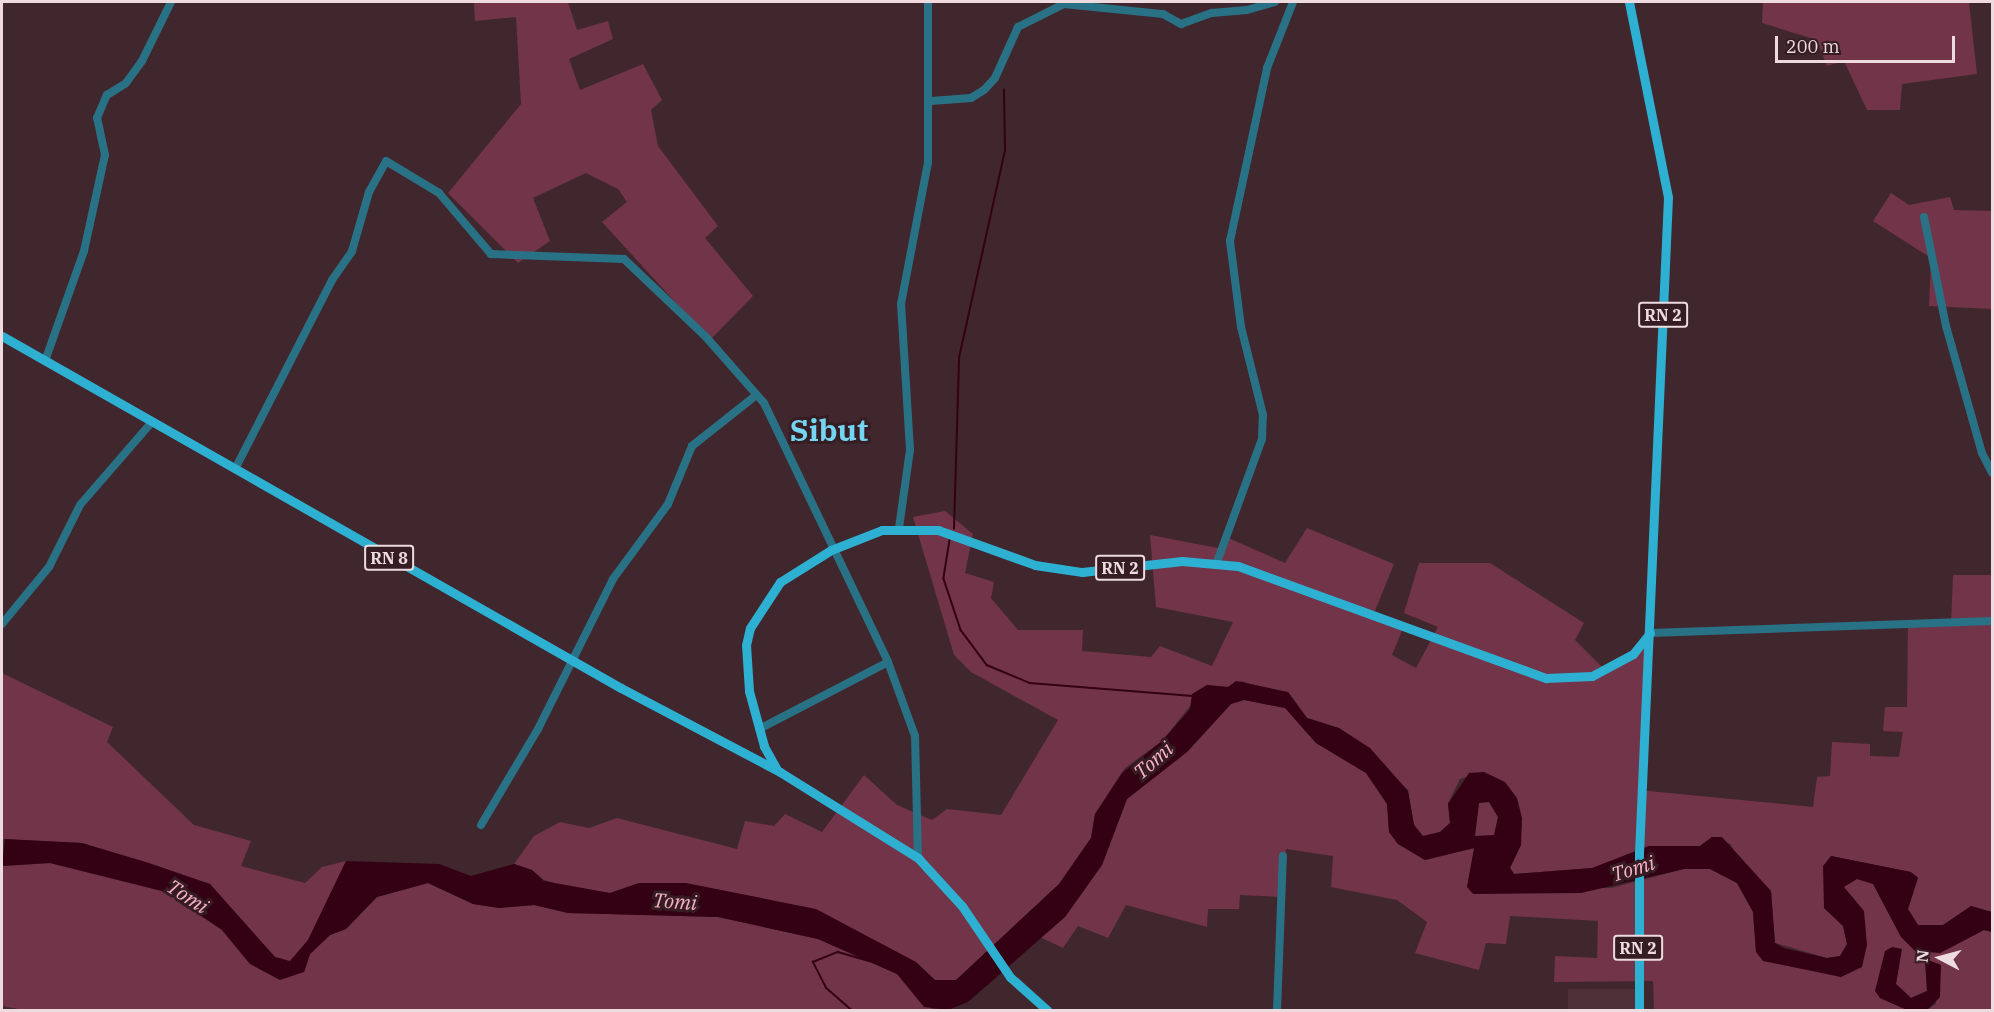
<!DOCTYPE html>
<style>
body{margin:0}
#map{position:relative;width:1994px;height:1012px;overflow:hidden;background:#40272e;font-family:"IBM Plex Serif",serif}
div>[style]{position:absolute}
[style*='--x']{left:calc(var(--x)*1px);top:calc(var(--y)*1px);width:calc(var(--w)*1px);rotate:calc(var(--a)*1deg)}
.built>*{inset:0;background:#4f2f38;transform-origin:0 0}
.green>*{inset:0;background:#723448}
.water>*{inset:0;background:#330014}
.stream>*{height:1.5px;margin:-0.75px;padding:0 0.75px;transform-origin:0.75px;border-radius:0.75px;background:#330014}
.minor>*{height:8px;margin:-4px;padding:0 4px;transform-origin:4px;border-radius:4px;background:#297286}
.major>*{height:9px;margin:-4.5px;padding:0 4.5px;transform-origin:4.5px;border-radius:4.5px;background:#2db0d1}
span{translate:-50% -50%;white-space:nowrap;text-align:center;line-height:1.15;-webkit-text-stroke:6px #361d24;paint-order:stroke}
.shield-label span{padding:2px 4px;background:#361d24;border:2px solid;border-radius:4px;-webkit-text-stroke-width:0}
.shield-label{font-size:16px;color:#eddbdf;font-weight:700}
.water-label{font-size:20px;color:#fbb4c7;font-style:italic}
.town-label{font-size:30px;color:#74d5f2;font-weight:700}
.frame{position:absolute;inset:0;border:3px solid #eddbdf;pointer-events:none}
.north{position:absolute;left:1910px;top:928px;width:60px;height:60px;-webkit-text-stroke:4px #361d24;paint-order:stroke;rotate:276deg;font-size:16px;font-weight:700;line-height:24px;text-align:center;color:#eddbdf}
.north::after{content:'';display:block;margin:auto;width:21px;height:27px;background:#eddbdf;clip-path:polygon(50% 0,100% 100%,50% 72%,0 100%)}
.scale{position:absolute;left:1775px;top:36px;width:180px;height:27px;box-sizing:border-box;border:3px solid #eddbdf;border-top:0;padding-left:8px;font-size:18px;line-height:21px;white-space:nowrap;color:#eddbdf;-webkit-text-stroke:4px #361d24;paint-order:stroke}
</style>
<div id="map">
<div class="built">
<i style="left:1568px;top:989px;width:67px;height:22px"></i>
</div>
<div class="green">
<i style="clip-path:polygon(474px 2px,568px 2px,577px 30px,608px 21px,613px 39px,569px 59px,580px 90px,643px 64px,662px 100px,651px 110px,658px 146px,718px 226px,705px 238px,753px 296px,710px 340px,602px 222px,627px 202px,618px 189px,586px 173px,533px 198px,550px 241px,518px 263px,448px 193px,521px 104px,516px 17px,475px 21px)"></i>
<i style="clip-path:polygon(1763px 2px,1969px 2px,1977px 74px,1902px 84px,1900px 110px,1867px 110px,1844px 61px,1827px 66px,1817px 40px,1762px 23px)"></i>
<i style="clip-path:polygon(1891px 193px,1909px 205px,1950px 197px,1954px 210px,1992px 211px,1992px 309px,1929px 306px,1931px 258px,1873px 221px)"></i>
<i style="clip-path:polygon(945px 511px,973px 534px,965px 573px,994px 582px,991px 598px,1018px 630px,1083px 630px,1082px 651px,1151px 657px,1160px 646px,1212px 666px,1233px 622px,1156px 607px,1150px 535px,1218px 548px,1224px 536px,1285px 563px,1307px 528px,1394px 564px,1372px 618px,1403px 628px,1392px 655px,1416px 668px,1438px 627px,1404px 613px,1419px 563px,1490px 563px,1584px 623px,1575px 640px,1606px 671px,1647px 647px,1638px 790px,1813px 807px,1817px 777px,1830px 776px,1832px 742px,1870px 744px,1870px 756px,1899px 757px,1903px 732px,1883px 731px,1885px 707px,1907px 707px,1908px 624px,1951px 624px,1953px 575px,1992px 575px,1992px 912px,1971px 906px,1943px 925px,1918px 925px,1908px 909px,1918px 877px,1910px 872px,1831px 856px,1824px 908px,1843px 926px,1847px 944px,1840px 956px,1827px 958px,1775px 943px,1771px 891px,1739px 859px,1730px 844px,1712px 837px,1700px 846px,1649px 846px,1593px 868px,1514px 874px,1510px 868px,1521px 845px,1484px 772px,1460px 779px,1448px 803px,1450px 823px,1440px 832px,1423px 836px,1414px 825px,1408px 790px,1339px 728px,1307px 718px,1288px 692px,1268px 691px,1242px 681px,1228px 687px,1207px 685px,1162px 741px,1125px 768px,1095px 814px,1091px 838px,1059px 884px,956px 980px,935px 980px,916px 962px,639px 883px,610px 893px,578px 890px,544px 880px,532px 870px,514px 864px,534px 836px,560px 822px,589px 828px,617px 818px,737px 849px,745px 821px,774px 826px,785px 814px,822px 832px,864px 775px,897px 805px,932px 820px,947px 809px,1001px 815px,1058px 720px,971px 672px,954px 655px,913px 517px)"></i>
<i style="clip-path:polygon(2px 673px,113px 727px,107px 742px,194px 825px,251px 841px,241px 866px,305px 883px,322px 867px,346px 861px,308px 940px,290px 962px,275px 957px,210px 884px,82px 843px,2px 839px)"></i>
<i style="clip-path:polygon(1244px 700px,1285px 708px,1316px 743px,1366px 773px,1387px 804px,1389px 832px,1398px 844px,1425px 860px,1475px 848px,1467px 887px,1611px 888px,1684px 869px,1710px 869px,1737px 883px,1753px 912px,1756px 952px,1841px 977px,1864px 912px,1843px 886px,1857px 879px,1873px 883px,1901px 937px,1940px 953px,1984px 930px,1992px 932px,1992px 1010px,1927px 1010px,1936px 1004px,1941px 965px,1925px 959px,1927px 991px,1911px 998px,1896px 984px,1901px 950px,1880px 998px,1907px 1010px,1654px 1010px,1653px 981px,1554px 982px,1555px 956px,1597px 958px,1598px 921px,1510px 916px,1506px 944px,1486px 943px,1479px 970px,1415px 953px,1427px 922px,1397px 900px,1331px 887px,1333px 856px,1286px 849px,1282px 897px,1240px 895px,1239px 909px,1208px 909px,1207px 927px,1126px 905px,1108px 938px,1078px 926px,1063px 948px,1040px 937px,1065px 917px,1102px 865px,1127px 799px,1187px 752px,1231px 704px)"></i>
<i style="clip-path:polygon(1489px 802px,1498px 817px,1494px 836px,1474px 836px,1479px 803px)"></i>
<i style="clip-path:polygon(50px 863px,166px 892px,222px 930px,250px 964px,304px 972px,310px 954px,330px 935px,346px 929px,377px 897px,428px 883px,473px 904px,499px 908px,534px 905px,568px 913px,718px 917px,818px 939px,897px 974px,933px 1010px,24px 1010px,2px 1006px,2px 866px)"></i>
</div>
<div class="water">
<i style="clip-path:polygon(evenodd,1236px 681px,1288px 692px,1307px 718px,1339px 728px,1370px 748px,1408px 791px,1414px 825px,1423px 836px,1440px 832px,1450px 823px,1448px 804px,1469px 773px,1484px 772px,1505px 782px,1517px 798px,1522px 818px,1521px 845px,1510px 868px,1514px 874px,1592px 868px,1649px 846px,1700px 846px,1712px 837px,1722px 837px,1771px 891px,1775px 943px,1784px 948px,1827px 958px,1840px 956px,1847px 944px,1843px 926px,1824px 908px,1823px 866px,1831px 856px,1911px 872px,1918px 878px,1908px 909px,1918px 925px,1943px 925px,1971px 906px,1992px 912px,1992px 932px,1984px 930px,1940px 953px,1915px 951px,1901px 937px,1873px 884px,1857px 879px,1844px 887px,1864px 911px,1867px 945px,1862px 967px,1841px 977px,1763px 961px,1756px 952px,1753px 912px,1737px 883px,1710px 869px,1684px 869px,1581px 893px,1473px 894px,1467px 887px,1474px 848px,1425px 860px,1398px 844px,1389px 832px,1387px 804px,1366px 773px,1316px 743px,1285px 708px,1244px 700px,1231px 704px,1187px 752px,1127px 799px,1102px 865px,1065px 917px,968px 1002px,948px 1010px,924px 1007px,897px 974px,818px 939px,718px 917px,568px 913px,534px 905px,499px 908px,473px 904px,428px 883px,377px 897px,346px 929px,330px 935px,310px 954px,304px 972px,280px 980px,250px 964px,222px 930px,166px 892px,50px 863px,2px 866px,5px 839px,82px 843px,149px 863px,210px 884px,275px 957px,290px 961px,308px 940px,346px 861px,439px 864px,471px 876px,514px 864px,532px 870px,544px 881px,610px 893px,639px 883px,686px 883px,816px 909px,916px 962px,935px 980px,956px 980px,1059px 884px,1091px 838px,1095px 814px,1122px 773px,1162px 741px,1190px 709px,1192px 694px,1207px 685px,1228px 687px,1236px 681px,1489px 802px,1498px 817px,1494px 835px,1475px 836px,1479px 803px,1489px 802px)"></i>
<i style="clip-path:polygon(1892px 947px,1902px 949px,1896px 984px,1911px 998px,1927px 991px,1925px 959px,1941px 965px,1940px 997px,1927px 1010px,1907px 1010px,1880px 998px,1875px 991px,1885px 951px)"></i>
</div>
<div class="stream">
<i style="--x:954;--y:529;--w:171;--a:-88.3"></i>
<i style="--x:959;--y:358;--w:213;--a:-77.5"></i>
<i style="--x:1005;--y:150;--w:60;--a:-91"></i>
<i style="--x:950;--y:540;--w:39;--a:99"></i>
<i style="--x:944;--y:579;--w:54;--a:71.6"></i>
<i style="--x:961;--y:630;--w:44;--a:53.4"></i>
<i style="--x:987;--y:665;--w:47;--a:22.7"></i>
<i style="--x:1030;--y:683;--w:163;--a:4.6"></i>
<i style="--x:851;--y:1010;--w:33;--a:-139"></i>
<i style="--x:826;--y:988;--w:29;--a:-117"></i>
<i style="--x:813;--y:962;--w:27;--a:-22"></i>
<i style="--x:838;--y:952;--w:33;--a:16"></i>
</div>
<div class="minor">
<i style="--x:931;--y:101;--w:40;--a:-4.3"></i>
<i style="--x:971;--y:98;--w:15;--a:-32"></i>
<i style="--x:984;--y:90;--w:16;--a:-47"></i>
<i style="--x:995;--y:78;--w:56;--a:-65.7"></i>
<i style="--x:1018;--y:27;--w:51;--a:-26.6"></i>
<i style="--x:1064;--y:4;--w:100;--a:5.8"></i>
<i style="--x:1163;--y:14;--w:21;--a:29"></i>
<i style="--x:1181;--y:24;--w:33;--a:-20"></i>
<i style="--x:1212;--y:13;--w:35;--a:-5"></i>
<i style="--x:1247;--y:10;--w:29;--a:-16"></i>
<i style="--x:1924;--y:217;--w:111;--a:78.6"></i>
<i style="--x:1946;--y:326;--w:132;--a:74.2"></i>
<i style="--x:1982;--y:453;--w:22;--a:63"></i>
<i style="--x:45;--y:361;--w:117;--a:-70.5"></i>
<i style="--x:84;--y:251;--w:98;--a:-77.7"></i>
<i style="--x:105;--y:155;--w:38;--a:-102"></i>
<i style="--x:97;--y:118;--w:25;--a:-67"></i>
<i style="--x:107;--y:95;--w:22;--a:-32"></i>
<i style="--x:126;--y:83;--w:27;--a:-54"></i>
<i style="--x:142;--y:61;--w:66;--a:-63.8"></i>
<i style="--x:235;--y:469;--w:212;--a:-62.8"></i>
<i style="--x:332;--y:280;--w:35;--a:-55"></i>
<i style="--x:352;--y:251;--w:61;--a:-73.9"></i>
<i style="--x:369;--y:192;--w:35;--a:-61"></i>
<i style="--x:386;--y:161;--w:62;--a:31.1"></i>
<i style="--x:439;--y:193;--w:80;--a:49.6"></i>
<i style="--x:491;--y:254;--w:133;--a:2.2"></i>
<i style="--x:624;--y:259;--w:113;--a:43.6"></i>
<i style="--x:706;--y:337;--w:88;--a:48.7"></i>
<i style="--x:764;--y:403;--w:287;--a:64.4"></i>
<i style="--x:888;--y:662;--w:79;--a:70"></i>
<i style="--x:915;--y:736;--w:122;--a:88.6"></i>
<i style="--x:899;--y:528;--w:79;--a:-82"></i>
<i style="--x:910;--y:450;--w:146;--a:-93.5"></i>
<i style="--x:901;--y:304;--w:145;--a:-79.2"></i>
<i style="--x:928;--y:162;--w:160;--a:-90"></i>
<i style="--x:1217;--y:562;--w:131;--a:-69.9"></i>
<i style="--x:1262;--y:439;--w:24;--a:-88"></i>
<i style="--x:1263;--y:415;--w:91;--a:-104"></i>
<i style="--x:1241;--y:327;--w:87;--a:-97.3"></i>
<i style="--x:1230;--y:241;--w:177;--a:-77.9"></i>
<i style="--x:1267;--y:68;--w:71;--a:-68.5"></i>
<i style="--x:2;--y:624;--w:74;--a:-50.5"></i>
<i style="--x:49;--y:567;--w:69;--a:-63.4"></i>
<i style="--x:80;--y:505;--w:108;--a:-49.1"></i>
<i style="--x:1650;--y:633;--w:342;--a:-2"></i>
<i style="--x:759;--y:729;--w:145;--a:-27.4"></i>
<i style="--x:481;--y:825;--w:112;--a:-59.3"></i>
<i style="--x:538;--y:729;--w:168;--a:-63.4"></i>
<i style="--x:613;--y:579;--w:93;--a:-53.7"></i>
<i style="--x:668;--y:504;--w:63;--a:-67.5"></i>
<i style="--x:692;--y:446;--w:80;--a:-38.4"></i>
<i style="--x:1277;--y:1010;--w:154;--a:-87.8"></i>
</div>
<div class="major">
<i style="--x:1629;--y:2;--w:199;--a:78.7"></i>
<i style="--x:1668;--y:197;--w:657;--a:92.53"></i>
<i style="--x:1639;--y:853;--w:157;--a:90"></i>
<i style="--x:2;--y:336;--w:712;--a:29.63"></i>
<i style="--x:621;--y:688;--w:180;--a:27.8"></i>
<i style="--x:780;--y:772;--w:163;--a:31.9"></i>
<i style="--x:918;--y:858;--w:65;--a:47.5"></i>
<i style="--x:962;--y:906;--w:86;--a:55.9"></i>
<i style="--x:1010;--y:977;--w:50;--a:41.7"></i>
<i style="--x:776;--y:768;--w:25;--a:-119"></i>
<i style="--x:764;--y:746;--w:57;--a:-105.3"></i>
<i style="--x:749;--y:691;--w:46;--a:-93.7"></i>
<i style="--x:746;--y:645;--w:17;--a:-77"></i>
<i style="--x:750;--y:628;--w:55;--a:-56.9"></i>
<i style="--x:780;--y:582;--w:60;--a:-32.1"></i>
<i style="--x:831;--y:550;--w:55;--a:-21.4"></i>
<i style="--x:882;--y:530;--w:56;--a:0"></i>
<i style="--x:938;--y:530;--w:103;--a:19.8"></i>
<i style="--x:1035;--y:565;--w:48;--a:8.5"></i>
<i style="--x:1082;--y:572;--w:101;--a:-6.3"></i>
<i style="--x:1182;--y:561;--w:56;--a:5.1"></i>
<i style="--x:1238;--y:566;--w:328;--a:20"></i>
<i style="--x:1546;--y:678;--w:46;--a:-2.5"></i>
<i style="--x:1592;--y:676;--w:47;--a:-28.2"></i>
<i style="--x:1633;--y:654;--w:27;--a:-51"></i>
</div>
<div class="shield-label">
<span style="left:1663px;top:315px">RN 2</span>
<span style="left:389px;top:558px">RN 8</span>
<span style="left:1120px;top:568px">RN 2</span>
<span style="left:1638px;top:948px">RN 2</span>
</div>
<div class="water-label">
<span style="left:1153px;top:760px;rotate:-41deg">Tomi</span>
<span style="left:1633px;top:868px;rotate:-17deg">Tomi</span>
<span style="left:188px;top:896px;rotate:33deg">Tomi</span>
<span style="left:675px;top:901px;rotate:4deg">Tomi</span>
</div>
<div class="town-label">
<span style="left:829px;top:430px">Sibut</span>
</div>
<div class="frame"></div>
<div class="north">N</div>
<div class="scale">200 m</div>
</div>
